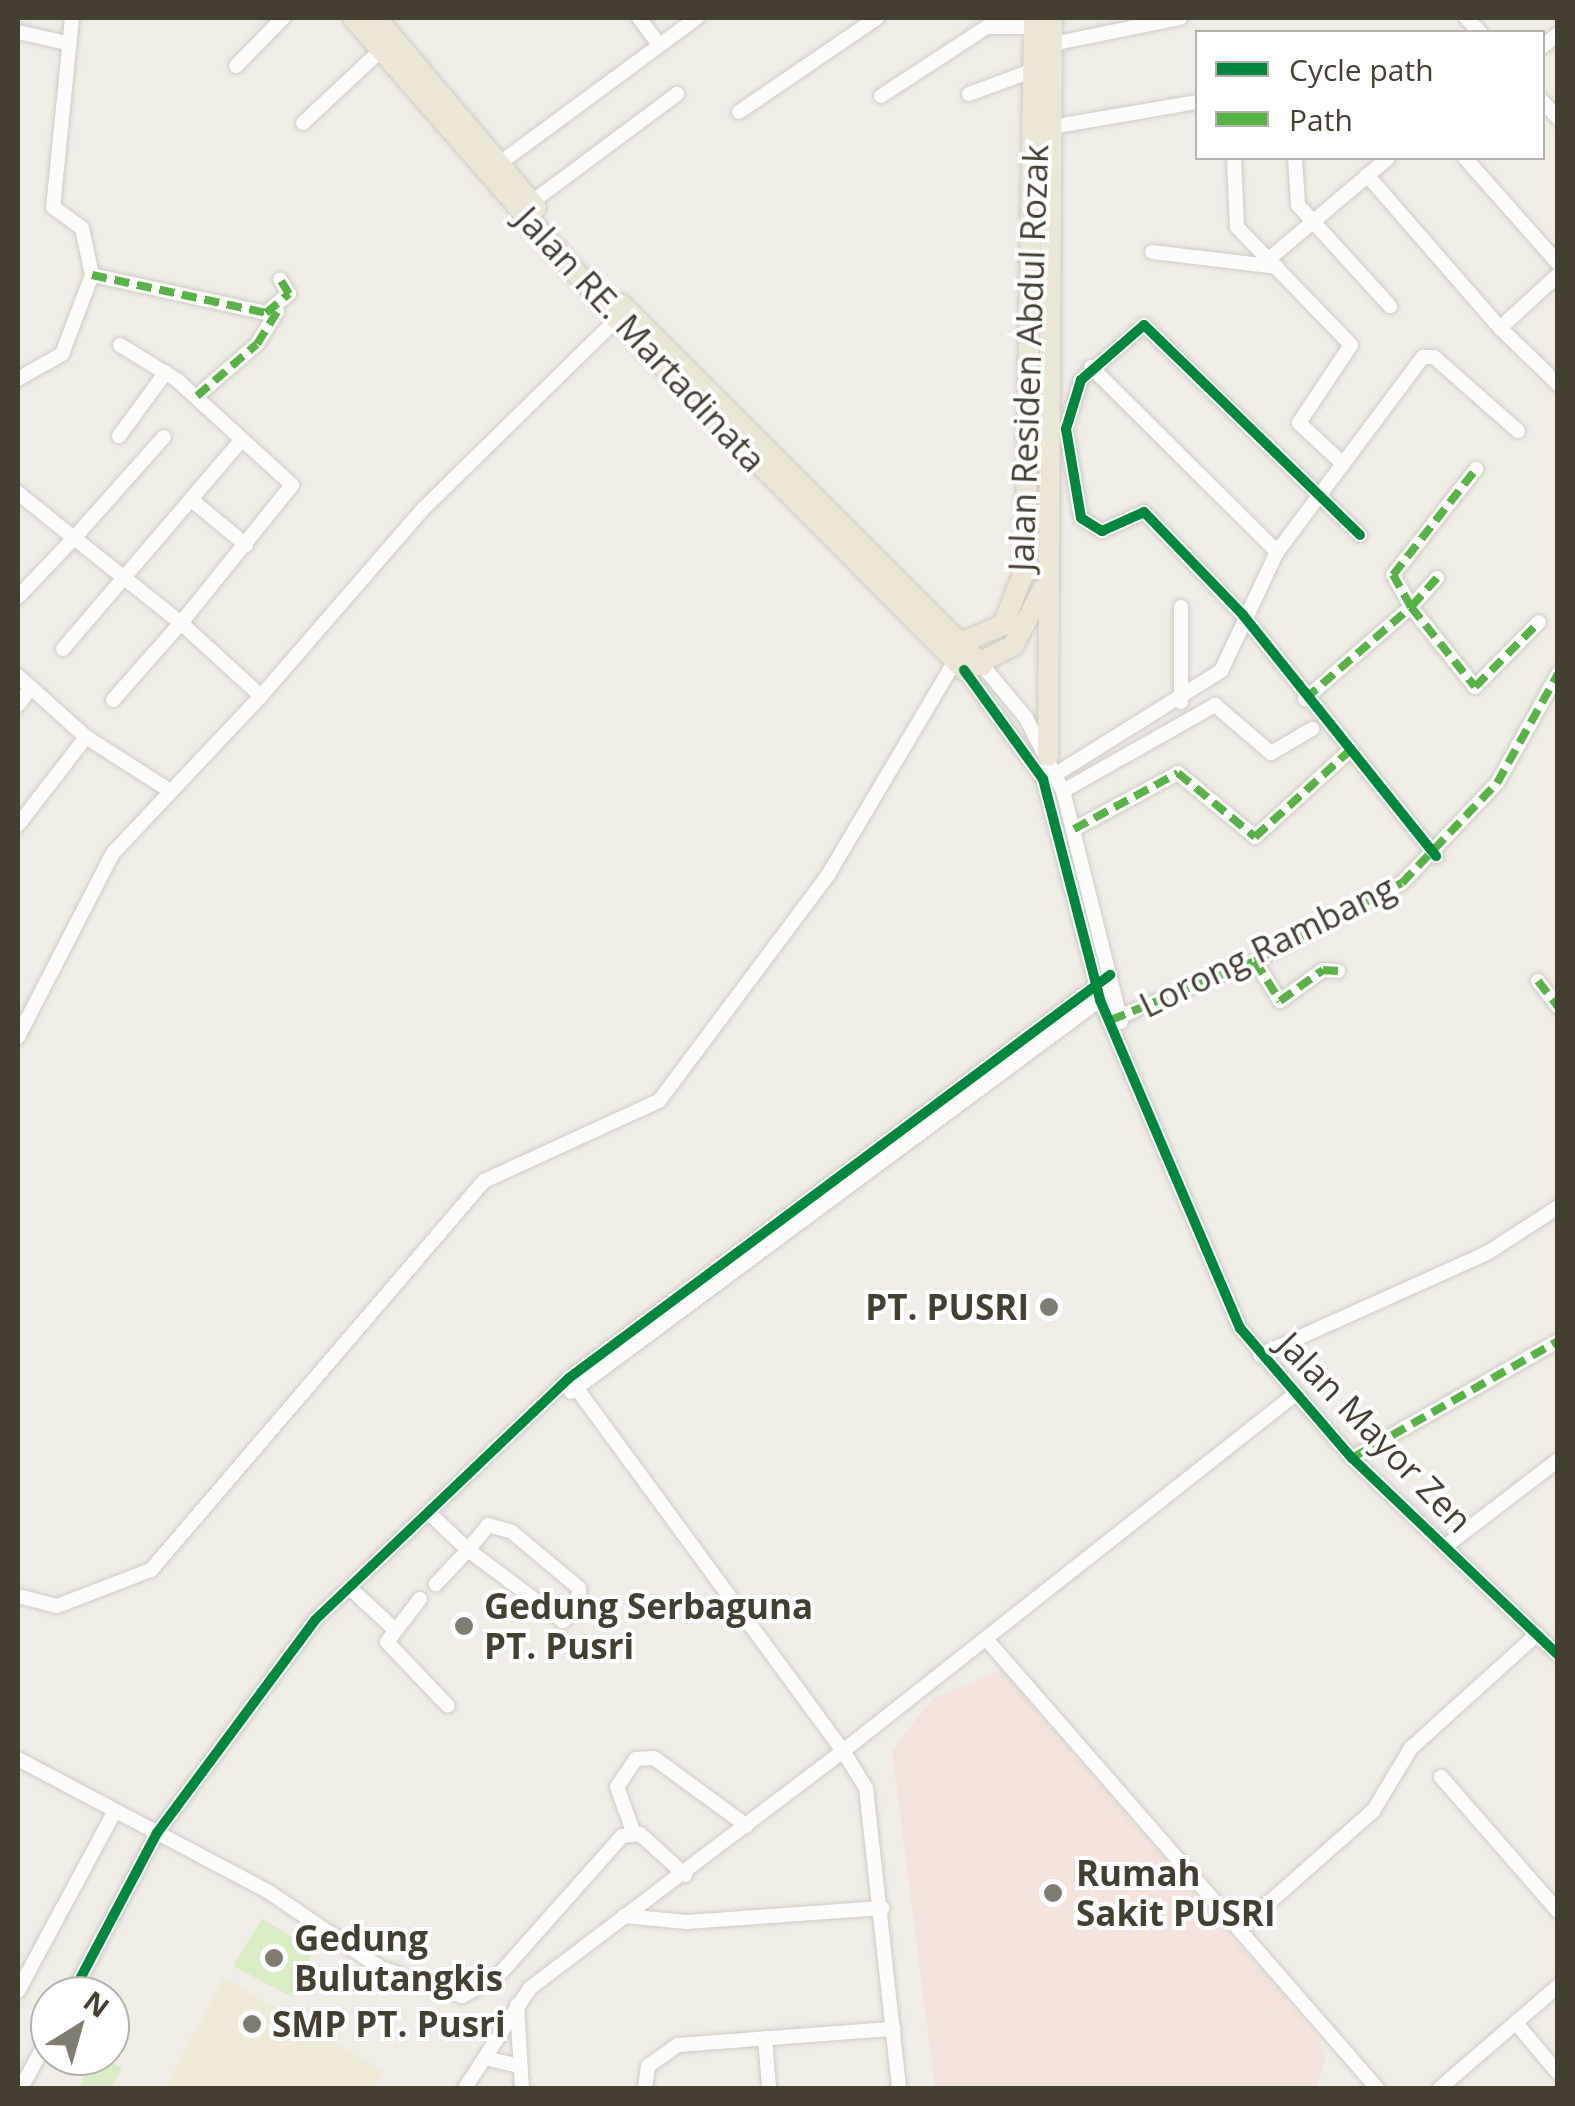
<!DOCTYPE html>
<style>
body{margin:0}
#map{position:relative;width:1575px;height:2106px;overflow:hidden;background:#efede6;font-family:"Open Sans",sans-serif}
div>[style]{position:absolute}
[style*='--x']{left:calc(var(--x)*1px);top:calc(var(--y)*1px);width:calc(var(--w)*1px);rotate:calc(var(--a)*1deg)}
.education>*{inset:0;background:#eeead7}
.medical>*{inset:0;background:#f3e3dc}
.green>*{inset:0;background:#d9ecc3}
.roads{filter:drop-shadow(0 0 2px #cdcbc4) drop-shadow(0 0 2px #cdcbc4)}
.minor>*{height:14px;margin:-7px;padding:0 7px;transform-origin:7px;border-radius:7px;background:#fdfcfb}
.highway>*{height:20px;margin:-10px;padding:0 10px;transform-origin:10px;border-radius:10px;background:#ece6d7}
.quiet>*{height:8px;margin-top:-4px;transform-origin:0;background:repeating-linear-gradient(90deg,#57b346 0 15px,transparent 0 23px)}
.cycleway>*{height:10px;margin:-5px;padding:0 5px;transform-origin:5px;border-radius:5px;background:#00873e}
.dots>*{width:28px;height:28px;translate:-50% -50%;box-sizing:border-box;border:5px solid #fff;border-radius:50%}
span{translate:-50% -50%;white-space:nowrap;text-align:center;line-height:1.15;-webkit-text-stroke:8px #fff;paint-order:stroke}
.street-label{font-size:35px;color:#453f32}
.poi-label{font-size:35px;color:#453f32;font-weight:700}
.right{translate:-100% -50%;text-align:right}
.left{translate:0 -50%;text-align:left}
.frame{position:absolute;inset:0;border:20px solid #453f32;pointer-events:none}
.legend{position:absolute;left:1195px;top:30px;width:350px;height:130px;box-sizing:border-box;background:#fff;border:2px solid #b5b2ad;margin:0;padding:12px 18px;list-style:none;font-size:30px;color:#453f32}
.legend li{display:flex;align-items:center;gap:20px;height:50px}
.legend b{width:50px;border:2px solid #b5b2ad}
.north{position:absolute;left:30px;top:1976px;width:100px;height:100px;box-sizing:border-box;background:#fff;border:2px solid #b5b2ad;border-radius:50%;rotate:37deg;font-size:28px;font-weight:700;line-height:40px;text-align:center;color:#453f32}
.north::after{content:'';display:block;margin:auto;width:35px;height:45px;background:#807c71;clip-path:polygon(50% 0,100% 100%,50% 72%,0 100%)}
</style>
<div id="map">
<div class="education">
<i style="clip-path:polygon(224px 1978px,384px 2071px,374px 2088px,165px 2088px)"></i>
</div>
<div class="medical">
<i style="clip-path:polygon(1001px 1670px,1317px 2035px,1326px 2059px,1316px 2088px,935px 2088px,892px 1750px,933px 1698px)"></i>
</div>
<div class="green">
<i style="clip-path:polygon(262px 1919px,314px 1950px,294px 1998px,233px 1966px)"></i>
<i style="clip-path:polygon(97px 2056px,122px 2068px,111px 2088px,78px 2088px)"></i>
</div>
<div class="roads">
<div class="minor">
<i style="--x:72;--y:18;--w:190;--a:95.7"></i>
<i style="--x:53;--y:207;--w:36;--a:36"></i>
<i style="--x:82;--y:228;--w:48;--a:78"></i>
<i style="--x:92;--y:275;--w:178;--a:12.3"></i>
<i style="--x:266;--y:313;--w:30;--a:-40"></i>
<i style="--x:289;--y:294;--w:17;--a:-121"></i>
<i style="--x:639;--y:18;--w:34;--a:53"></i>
<i style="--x:1466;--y:18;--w:20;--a:45"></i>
<i style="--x:18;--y:32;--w:50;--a:12.7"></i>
<i style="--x:1052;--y:44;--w:131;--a:-11.5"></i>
<i style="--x:1542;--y:47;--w:21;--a:-39"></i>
<i style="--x:236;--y:66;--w:67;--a:-45.6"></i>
<i style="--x:969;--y:94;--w:69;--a:-20.3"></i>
<i style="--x:881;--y:96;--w:126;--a:-33.1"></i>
<i style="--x:987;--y:27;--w:47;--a:0"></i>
<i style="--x:1542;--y:101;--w:23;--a:47"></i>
<i style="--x:739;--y:112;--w:167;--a:-34.3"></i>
<i style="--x:303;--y:123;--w:107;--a:-43.1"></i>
<i style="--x:1051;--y:127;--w:149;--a:-9.7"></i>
<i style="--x:1234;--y:158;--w:69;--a:87.5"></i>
<i style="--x:1237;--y:227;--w:164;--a:46"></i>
<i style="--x:1351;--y:345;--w:94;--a:123.7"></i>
<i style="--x:1299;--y:423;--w:57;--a:42.9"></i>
<i style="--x:1295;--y:158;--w:47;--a:86.3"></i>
<i style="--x:1298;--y:205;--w:137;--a:47.7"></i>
<i style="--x:1465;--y:158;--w:140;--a:48.5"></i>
<i style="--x:500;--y:163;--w:245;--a:-36.4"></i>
<i style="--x:1367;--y:175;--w:203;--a:49"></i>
<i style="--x:1500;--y:328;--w:79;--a:-42.4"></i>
<i style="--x:532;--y:202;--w:181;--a:-36.7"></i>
<i style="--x:1152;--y:252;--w:126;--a:6.8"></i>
<i style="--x:1269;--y:259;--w:156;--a:-40.3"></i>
<i style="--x:1500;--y:328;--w:81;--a:44"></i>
<i style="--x:120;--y:345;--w:67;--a:31.6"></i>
<i style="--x:177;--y:380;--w:156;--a:42.4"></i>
<i style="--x:292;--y:485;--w:177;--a:128.8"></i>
<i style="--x:181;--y:623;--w:137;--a:-141.5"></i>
<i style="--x:74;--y:538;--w:135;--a:-48.3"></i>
<i style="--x:1091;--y:367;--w:262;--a:44.8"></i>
<i style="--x:18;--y:379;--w:51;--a:-29.6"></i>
<i style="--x:62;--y:354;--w:85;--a:-69.2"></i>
<i style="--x:197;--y:396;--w:79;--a:-40.9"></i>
<i style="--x:257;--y:344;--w:38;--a:-58"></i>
<i style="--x:119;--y:436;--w:79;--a:-53.7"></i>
<i style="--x:18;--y:493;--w:72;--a:38.8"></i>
<i style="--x:74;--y:538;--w:81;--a:133.5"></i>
<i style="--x:193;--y:501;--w:69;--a:39.7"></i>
<i style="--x:1360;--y:535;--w:301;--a:-135.8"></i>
<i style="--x:1144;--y:325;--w:84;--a:138.9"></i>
<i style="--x:1081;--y:380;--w:51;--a:107"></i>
<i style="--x:1066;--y:429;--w:90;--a:80.4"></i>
<i style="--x:1081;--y:518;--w:25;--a:32"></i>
<i style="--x:1102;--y:531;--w:46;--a:-24.3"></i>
<i style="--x:1144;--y:512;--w:143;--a:46.1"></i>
<i style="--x:1243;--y:615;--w:309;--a:51.3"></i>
<i style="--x:1437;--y:578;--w:39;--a:132"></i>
<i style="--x:1411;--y:607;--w:37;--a:-119"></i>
<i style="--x:1393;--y:575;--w:135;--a:-51.9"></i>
<i style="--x:1181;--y:607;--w:95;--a:90"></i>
<i style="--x:63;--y:649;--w:271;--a:-49.5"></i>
<i style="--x:982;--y:665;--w:69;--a:50.3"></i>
<i style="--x:1026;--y:718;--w:82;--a:63.1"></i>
<i style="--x:1063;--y:791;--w:238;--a:75.9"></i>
<i style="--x:964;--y:670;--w:135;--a:54.1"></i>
<i style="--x:1043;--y:779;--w:228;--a:75.5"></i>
<i style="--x:1100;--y:1000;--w:357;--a:66.9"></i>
<i style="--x:1240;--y:1328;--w:172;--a:49.3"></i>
<i style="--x:1352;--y:1458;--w:285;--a:43.7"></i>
<i style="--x:18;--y:676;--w:91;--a:41.9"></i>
<i style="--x:86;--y:737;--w:98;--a:32.6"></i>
<i style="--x:1305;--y:699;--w:140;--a:-41"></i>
<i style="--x:1411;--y:607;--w:102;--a:51.3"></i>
<i style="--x:1475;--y:687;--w:91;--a:-45.4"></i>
<i style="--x:113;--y:700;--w:103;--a:-48.6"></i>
<i style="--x:181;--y:623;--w:108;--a:42.4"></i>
<i style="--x:261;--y:696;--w:249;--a:-49.1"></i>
<i style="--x:424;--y:508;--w:270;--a:-44.4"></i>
<i style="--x:18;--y:705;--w:21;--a:-53"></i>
<i style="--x:1056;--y:774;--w:195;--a:-32"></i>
<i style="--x:1221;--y:671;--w:132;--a:-64.8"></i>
<i style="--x:1277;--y:552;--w:244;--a:-53.2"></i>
<i style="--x:1423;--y:357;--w:11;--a:0"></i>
<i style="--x:1434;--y:357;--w:112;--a:41.4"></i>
<i style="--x:1063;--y:791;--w:175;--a:-29.5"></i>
<i style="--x:1215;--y:705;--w:74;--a:40.6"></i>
<i style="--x:1271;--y:753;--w:48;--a:-30.3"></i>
<i style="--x:18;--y:825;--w:111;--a:-52.3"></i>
<i style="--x:1074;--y:829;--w:118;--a:-28.3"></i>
<i style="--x:1178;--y:773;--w:100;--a:39.7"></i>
<i style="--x:1255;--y:837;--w:125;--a:-42.4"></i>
<i style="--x:1255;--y:961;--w:47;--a:58"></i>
<i style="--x:1280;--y:1001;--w:53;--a:-35.8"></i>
<i style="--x:1323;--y:970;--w:15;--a:4"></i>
<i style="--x:1538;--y:981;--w:33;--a:52"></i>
<i style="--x:1111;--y:1020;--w:156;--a:-22.3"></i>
<i style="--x:1255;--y:961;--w:166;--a:-28"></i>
<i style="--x:1402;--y:883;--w:138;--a:-46.5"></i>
<i style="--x:1497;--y:783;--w:125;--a:-60.8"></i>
<i style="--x:18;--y:1037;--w:207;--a:-62.7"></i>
<i style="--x:113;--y:853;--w:216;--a:-46.7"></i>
<i style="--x:1260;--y:1355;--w:249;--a:-24.2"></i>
<i style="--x:1487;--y:1253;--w:85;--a:-32.9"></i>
<i style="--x:569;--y:1378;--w:463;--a:53.7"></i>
<i style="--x:843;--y:1751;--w:573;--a:-38.27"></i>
<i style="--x:571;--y:1392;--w:675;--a:-36.56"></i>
<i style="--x:1352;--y:1458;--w:237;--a:-29.6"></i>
<i style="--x:429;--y:1513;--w:54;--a:43.5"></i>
<i style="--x:468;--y:1550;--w:47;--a:133.3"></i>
<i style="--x:488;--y:1525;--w:25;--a:16"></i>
<i style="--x:512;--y:1532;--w:87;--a:39.9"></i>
<i style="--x:579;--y:1588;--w:17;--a:90"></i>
<i style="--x:579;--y:1605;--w:23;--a:135"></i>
<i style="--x:563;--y:1621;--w:119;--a:-143.2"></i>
<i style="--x:468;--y:1550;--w:32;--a:-51"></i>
<i style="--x:1446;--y:1546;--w:141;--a:-37.5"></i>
<i style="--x:350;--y:1588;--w:57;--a:42.9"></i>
<i style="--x:18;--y:1596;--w:40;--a:14.4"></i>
<i style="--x:57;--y:1606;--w:101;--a:-21"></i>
<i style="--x:151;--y:1570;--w:512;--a:-49.44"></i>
<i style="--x:484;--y:1181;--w:192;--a:-24.6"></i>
<i style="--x:659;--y:1101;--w:282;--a:-53.2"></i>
<i style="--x:828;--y:875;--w:249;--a:-59.3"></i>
<i style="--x:420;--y:1599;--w:54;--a:127.5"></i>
<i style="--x:387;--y:1642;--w:88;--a:46.4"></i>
<i style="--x:987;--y:1640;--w:594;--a:48.96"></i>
<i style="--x:18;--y:1759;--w:284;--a:27.9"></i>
<i style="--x:269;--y:1892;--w:135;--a:34.2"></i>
<i style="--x:381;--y:1968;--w:86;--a:19.1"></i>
<i style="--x:462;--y:1996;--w:40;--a:-28"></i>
<i style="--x:497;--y:1977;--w:188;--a:-48.4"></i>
<i style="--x:622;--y:1836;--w:18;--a:-6"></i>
<i style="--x:640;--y:1834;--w:61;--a:42.3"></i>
<i style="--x:1441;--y:1777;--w:178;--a:48.9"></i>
<i style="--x:633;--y:1831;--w:47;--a:-110"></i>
<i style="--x:617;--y:1787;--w:34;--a:-56"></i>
<i style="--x:636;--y:1759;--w:18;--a:-3"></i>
<i style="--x:654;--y:1758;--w:115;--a:36.2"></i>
<i style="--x:624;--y:1916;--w:63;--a:5.4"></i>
<i style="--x:687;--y:1922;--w:196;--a:-4.1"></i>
<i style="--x:1239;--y:1929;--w:179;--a:-41.4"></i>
<i style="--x:1373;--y:1811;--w:74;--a:-58.9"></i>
<i style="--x:1411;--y:1748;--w:170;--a:-42.1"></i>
<i style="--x:18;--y:1991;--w:204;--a:-61.7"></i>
<i style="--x:71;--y:1996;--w:184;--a:-62.2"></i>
<i style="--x:157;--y:1833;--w:265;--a:-53.4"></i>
<i style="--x:315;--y:1620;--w:351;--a:-43.6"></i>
<i style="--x:569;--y:1378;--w:675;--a:-36.68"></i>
<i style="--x:517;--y:2005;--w:83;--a:86.6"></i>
<i style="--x:1516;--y:2023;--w:65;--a:50"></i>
<i style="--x:765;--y:2038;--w:50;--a:85.4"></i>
<i style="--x:485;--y:2058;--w:36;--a:13"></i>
<i style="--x:21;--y:2088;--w:60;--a:-61.3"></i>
<i style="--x:465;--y:2088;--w:119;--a:-57"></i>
<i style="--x:530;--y:1988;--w:393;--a:-37.1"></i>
<i style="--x:843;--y:1751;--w:44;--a:58.1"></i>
<i style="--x:866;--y:1788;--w:302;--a:83.7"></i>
<i style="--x:645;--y:2088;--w:22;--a:-82"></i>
<i style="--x:648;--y:2066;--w:37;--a:-35"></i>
<i style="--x:678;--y:2045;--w:216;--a:-4.3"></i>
<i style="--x:1440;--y:2088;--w:156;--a:-40.8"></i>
</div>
<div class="highway">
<i style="--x:353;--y:18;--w:407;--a:48.8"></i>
<i style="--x:621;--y:324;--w:487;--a:45.2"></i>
<i style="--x:964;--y:670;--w:55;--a:-26.1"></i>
<i style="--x:1013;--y:646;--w:64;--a:-62.2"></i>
<i style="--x:376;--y:18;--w:248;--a:49.8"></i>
<i style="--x:621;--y:304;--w:511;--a:45"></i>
<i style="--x:953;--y:646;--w:54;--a:-22.8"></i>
<i style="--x:1003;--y:625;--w:60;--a:-68.6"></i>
<i style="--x:1025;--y:569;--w:551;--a:-89.06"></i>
<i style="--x:1048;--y:756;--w:738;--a:-89.69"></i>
</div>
</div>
<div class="quiet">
<i style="--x:92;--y:275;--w:178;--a:12.3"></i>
<i style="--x:266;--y:313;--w:30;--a:-40"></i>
<i style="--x:289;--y:294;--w:17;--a:-121"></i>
<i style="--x:197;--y:396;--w:79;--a:-40.9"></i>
<i style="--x:257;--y:344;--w:38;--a:-58"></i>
<i style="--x:1437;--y:578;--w:39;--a:132"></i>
<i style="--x:1411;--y:607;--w:37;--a:-119"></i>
<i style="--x:1393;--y:575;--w:135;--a:-51.9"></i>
<i style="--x:1305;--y:699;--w:140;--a:-41"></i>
<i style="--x:1411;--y:607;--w:102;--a:51.3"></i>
<i style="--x:1475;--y:687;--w:91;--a:-45.4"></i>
<i style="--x:1074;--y:829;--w:118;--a:-28.3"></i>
<i style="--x:1178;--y:773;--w:100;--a:39.7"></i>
<i style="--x:1255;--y:837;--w:125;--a:-42.4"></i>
<i style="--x:1255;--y:961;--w:47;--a:58"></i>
<i style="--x:1280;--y:1001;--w:53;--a:-35.8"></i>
<i style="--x:1323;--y:970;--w:15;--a:4"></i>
<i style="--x:1538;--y:981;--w:33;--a:52"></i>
<i style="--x:1111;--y:1020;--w:156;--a:-22.3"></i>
<i style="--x:1255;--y:961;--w:166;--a:-28"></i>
<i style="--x:1402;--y:883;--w:138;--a:-46.5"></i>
<i style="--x:1497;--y:783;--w:125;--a:-60.8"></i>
<i style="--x:1352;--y:1458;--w:237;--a:-29.6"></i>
</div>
<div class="cycleway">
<i style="--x:1360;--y:535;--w:301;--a:-135.8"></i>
<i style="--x:1144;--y:325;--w:84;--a:138.9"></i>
<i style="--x:1081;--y:380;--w:51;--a:107"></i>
<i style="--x:1066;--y:429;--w:90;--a:80.4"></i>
<i style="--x:1081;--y:518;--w:25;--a:32"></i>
<i style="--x:1102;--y:531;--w:46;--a:-24.3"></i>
<i style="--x:1144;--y:512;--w:143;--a:46.1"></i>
<i style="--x:1243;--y:615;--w:309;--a:51.3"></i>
<i style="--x:964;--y:670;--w:135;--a:54.1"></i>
<i style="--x:1043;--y:779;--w:228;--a:75.5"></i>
<i style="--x:1100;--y:1000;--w:357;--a:66.9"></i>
<i style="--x:1240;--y:1328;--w:172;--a:49.3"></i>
<i style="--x:1352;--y:1458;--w:285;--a:43.7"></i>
<i style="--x:71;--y:1996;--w:184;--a:-62.2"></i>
<i style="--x:157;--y:1833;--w:265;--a:-53.4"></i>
<i style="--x:315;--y:1620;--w:351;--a:-43.6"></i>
<i style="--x:569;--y:1378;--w:675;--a:-36.68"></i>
</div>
<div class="dots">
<i style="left:1049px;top:1307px;background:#807c71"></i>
<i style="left:464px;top:1626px;background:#807c71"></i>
<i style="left:1053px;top:1893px;background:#807c71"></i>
<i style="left:274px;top:1958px;background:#807c71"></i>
<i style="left:252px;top:2024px;background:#807c71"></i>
</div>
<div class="street-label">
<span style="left:641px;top:339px;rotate:47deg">Jalan RE. Martadinata</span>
<span style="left:1028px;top:358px;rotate:-88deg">Jalan Residen Abdul Rozak</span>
<span style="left:1267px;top:946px;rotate:-26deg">Lorong Rambang</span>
<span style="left:1375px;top:1432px;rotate:46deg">Jalan Mayor Zen</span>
</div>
<div class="poi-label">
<span class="right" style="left:1029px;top:1307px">PT. PUSRI</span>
<span class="left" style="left:484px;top:1626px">Gedung Serbaguna<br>PT. Pusri</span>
<span class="left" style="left:1076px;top:1893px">Rumah<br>Sakit PUSRI</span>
<span class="left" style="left:294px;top:1958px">Gedung<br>Bulutangkis</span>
<span class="left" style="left:272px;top:2024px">SMP PT. Pusri</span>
</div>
<div class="frame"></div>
<ul class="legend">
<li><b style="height:12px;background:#00873e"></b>Cycle path</li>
<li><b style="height:12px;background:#57b346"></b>Path</li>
</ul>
<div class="north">N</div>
</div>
